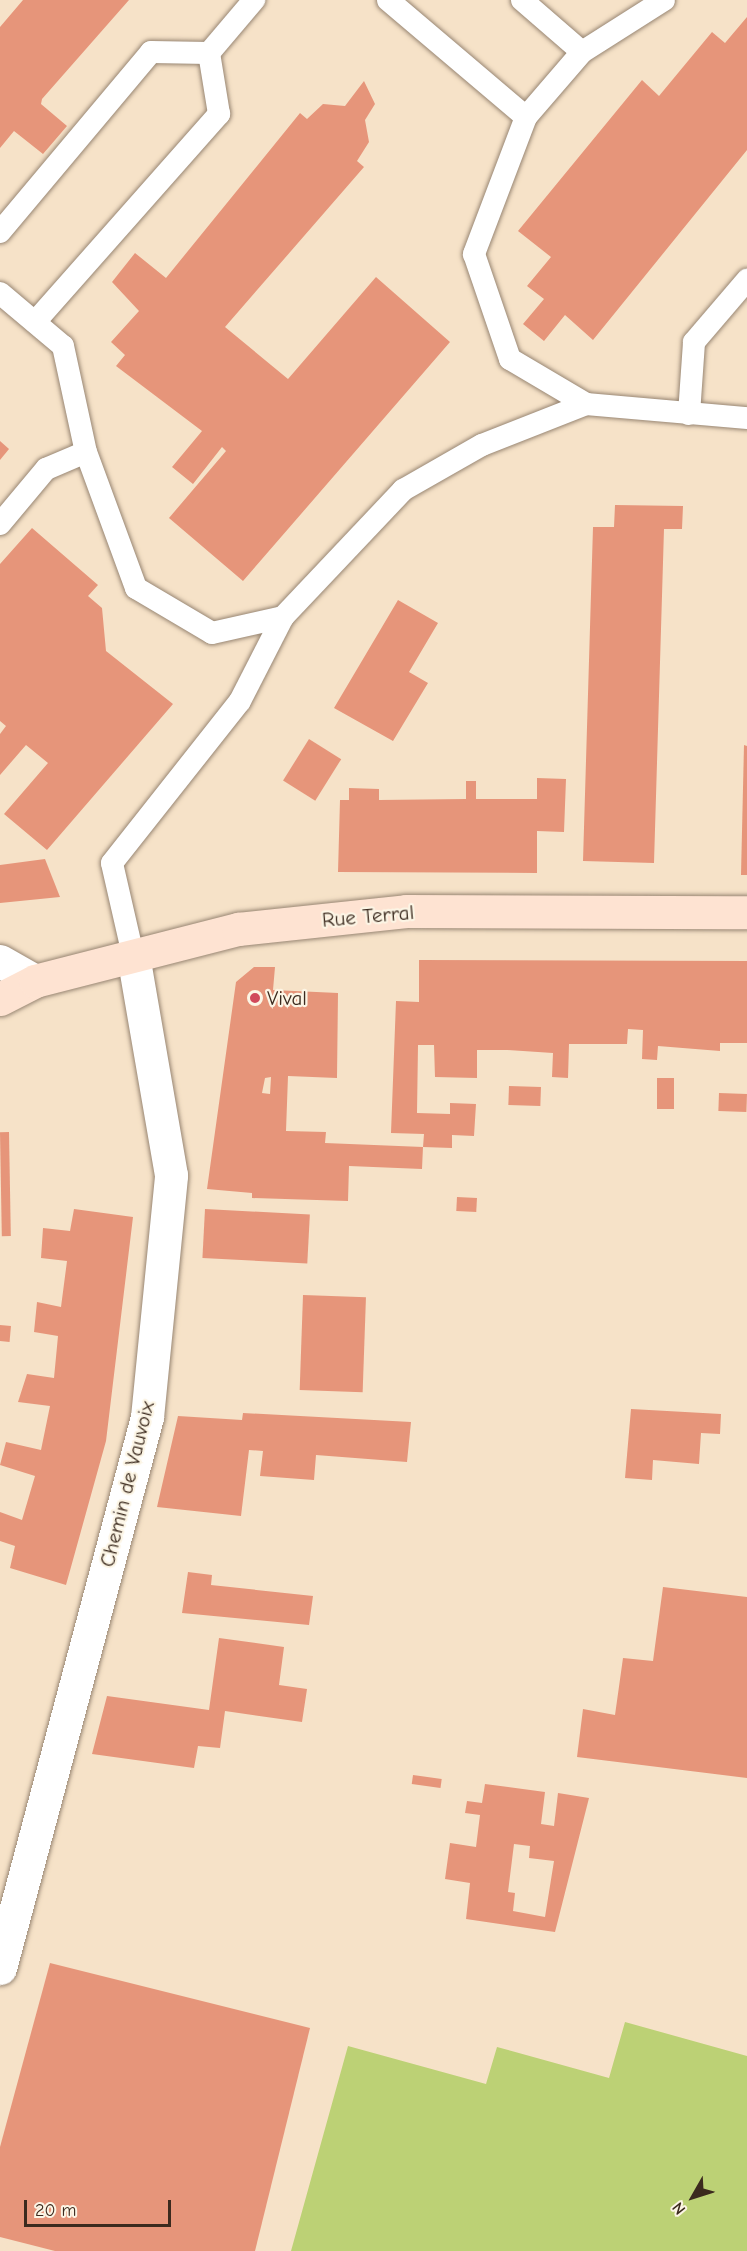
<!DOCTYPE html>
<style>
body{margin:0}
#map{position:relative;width:747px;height:2251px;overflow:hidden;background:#f6e2c8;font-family:"Comic Neue",sans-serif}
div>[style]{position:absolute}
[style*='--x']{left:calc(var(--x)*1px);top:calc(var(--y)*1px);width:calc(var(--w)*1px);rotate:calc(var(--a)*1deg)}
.green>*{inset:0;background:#bcd175}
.building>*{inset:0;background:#e6957a;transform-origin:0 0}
.roads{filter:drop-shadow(0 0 2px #988673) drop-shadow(0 0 2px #988673)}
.lane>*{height:22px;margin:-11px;padding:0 11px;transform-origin:11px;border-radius:11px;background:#fff}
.street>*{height:33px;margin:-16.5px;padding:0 16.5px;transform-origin:16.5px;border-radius:16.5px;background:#fff}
.secondary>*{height:33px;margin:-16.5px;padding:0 16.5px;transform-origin:16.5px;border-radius:16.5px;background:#fee3d2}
.dots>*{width:16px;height:16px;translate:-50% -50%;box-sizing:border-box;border:3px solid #fcf5e5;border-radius:50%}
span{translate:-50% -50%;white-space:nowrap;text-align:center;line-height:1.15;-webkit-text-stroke:4.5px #fcf5e5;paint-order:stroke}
.street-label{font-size:21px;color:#3b2a1e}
.poi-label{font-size:21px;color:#3b2a1e}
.left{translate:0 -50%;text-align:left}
.north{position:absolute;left:663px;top:2167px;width:60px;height:60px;-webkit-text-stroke:4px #fcf5e5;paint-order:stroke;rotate:231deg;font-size:16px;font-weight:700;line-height:24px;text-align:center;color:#3b2a1e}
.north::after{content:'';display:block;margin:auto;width:21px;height:27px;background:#3b2a1e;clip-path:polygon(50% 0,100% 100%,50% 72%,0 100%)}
.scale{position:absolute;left:24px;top:2200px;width:147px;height:27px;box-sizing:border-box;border:3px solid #3b2a1e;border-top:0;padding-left:8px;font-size:18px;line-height:21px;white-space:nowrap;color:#3b2a1e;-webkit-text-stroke:4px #fcf5e5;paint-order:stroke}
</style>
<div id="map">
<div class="green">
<i style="clip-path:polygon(625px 2022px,747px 2056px,747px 2251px,291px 2251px,348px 2046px,486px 2084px,497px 2047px,609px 2078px)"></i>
</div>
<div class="building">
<i style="clip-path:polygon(23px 0,129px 0,42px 99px,41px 104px,67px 126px,43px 154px,14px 131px,0 148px,0 27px)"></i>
<i style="clip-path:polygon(747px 17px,747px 150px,593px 340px,565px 315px,544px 341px,523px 324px,544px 299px,527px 286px,551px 257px,518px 231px,642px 80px,659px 96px,712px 32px,725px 43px)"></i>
<i style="clip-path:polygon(364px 81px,375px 104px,365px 120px,369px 142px,357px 161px,364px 167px,225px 327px,288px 379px,376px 277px,450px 342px,243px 581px,169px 518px,226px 451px,222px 447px,193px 484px,172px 467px,202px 431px,116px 366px,125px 355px,111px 342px,139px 311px,112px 282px,135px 253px,166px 278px,300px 113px,307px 119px,323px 104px,345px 106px)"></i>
<i style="clip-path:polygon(0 441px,9px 449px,0 460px)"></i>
<i style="clip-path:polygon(615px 505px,683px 506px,682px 529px,664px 529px,654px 863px,583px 861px,593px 527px,614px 527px)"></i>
<i style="clip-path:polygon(32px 528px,98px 585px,88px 596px,102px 608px,106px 651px,173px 704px,47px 850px,4px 814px,48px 763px,26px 745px,0 775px,0 734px,6px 726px,0 721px,0 564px)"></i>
<i style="clip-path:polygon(398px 600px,438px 623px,409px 672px,428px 683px,393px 741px,334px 708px)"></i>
<i style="left:309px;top:739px;width:38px;height:49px;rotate:32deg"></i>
<i style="clip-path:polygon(744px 745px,747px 746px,747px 875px,741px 875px)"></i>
<i style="clip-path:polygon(537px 778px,566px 779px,564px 832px,537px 831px,537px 873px,338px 872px,340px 800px,349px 800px,349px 788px,379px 789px,379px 800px,466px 799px,466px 781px,476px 781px,476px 799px,537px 799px)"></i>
<i style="clip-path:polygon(45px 859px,60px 897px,0 903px,0 865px)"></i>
<i style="clip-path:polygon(419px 960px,747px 961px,747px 1043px,720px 1043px,720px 1051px,658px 1046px,657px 1060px,642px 1059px,643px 1030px,628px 1029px,627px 1044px,569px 1044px,568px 1078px,552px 1077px,553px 1053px,508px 1050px,477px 1050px,477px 1078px,435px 1077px,434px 1045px,418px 1045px,417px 1113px,450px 1114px,450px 1103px,476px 1104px,474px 1136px,452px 1135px,452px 1148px,423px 1147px,424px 1134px,391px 1133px,396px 1001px,419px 1002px)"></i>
<i style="clip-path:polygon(evenodd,254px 967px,275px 967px,273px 990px,338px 993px,337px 1078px,288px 1076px,286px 1131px,326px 1132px,325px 1143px,423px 1147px,422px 1169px,349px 1166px,348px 1201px,252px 1198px,252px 1193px,207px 1189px,236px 982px,254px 967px,271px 1077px,270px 1094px,262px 1093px,265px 1078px,271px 1077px)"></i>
<i style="left:657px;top:1078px;width:17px;height:31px"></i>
<i style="left:509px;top:1086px;width:32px;height:19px;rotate:2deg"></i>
<i style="left:719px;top:1093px;width:28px;height:18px;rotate:2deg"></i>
<i style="left:9px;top:1132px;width:104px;height:9px;rotate:89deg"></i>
<i style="left:457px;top:1197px;width:20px;height:14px;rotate:3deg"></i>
<i style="clip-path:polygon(74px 1209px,133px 1217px,106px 1441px,66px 1585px,10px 1568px,15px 1546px,0 1541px,0 1512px,22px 1520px,35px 1476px,0 1465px,6px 1442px,41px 1450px,50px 1406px,18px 1402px,27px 1374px,54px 1378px,58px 1336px,34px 1332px,37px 1302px,61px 1307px,67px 1261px,41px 1258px,43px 1228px,70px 1231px)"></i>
<i style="left:205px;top:1209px;width:105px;height:49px;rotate:3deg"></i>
<i style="left:303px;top:1295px;width:63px;height:95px;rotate:2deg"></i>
<i style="left:0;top:1325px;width:11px;height:16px;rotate:5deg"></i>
<i style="clip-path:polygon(631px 1409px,721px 1414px,720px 1434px,701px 1433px,699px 1464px,653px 1460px,652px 1480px,625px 1478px)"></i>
<i style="clip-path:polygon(243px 1413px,411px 1422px,407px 1462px,316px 1455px,314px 1480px,260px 1476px,263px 1451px,249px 1450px,241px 1516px,157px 1507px,178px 1416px,242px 1420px)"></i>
<i style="clip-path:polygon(188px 1572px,212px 1575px,211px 1585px,313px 1596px,309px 1625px,182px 1613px)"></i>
<i style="clip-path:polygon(663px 1587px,747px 1597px,747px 1778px,577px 1757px,583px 1709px,615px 1715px,623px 1658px,653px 1661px)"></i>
<i style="clip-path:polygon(219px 1638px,284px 1647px,279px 1685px,307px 1689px,302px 1722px,225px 1711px,220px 1748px,198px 1746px,194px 1768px,92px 1754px,107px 1696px,209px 1710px)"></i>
<i style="left:413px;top:1775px;width:29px;height:9px;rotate:8deg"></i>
<i style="clip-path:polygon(evenodd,485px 1784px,545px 1792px,541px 1824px,554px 1826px,558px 1793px,589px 1798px,555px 1932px,466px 1919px,470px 1883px,445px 1879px,450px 1843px,476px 1847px,480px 1815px,465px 1813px,467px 1801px,482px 1803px,485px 1784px,514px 1844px,530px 1846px,529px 1858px,554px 1861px,545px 1917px,513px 1911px,515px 1893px,508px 1892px,514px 1844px)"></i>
<i style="clip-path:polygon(50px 1963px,310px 2028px,255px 2251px,55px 2251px,0 2237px,0 2147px)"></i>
</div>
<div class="roads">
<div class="lane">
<i style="--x:388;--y:0;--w:181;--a:40.3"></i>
<i style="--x:522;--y:0;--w:79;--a:40.9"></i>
<i style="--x:664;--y:0;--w:97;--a:147.6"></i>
<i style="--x:582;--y:52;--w:86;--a:130.7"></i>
<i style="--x:526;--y:117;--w:147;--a:110.8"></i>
<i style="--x:474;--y:254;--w:111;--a:71.1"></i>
<i style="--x:510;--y:359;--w:88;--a:30.6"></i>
<i style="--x:586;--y:404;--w:162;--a:5"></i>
<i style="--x:0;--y:232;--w:235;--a:-50"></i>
<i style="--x:151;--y:52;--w:58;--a:1"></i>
<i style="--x:209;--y:53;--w:70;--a:-49.7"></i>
<i style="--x:0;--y:293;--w:82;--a:40.1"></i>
<i style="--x:63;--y:346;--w:108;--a:77.8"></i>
<i style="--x:86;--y:452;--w:145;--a:69.8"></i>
<i style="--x:136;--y:588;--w:88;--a:30.6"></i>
<i style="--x:212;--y:633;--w:73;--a:-12.7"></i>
<i style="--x:283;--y:617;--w:175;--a:-46.6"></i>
<i style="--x:403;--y:490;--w:91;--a:-29.7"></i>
<i style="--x:482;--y:445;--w:112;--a:-21.5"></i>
<i style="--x:35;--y:322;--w:278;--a:-48.5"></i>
<i style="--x:219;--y:114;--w:62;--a:-99.3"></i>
<i style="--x:689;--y:414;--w:72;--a:-86"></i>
<i style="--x:694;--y:342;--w:82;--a:-49.5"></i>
<i style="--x:0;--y:524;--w:72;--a:-50.1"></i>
<i style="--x:46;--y:469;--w:43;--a:-23"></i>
<i style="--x:133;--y:955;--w:94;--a:-102.9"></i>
<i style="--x:112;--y:863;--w:206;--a:-51.7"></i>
<i style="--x:240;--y:701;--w:94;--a:-62.9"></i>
</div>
<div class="street">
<i style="--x:0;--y:961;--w:40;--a:29.7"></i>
<i style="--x:0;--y:1968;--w:570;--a:-75.06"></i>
<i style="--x:147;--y:1417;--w:243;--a:-84.3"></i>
<i style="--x:171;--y:1175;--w:223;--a:-99.8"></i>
</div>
<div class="secondary">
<i style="--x:0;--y:999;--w:39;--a:-27"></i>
<i style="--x:35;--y:981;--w:210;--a:-14.4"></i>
<i style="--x:238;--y:929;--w:169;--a:-6.1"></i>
<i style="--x:406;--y:911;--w:341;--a:0.2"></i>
</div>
</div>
<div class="dots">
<i style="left:255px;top:998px;background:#d1495b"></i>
</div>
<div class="street-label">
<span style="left:368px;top:916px;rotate:-5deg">Rue Terral</span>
<span style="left:127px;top:1484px;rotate:-76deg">Chemin de Vauvoix</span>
</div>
<div class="poi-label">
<span class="left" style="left:267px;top:998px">Vival</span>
</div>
<div class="north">N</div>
<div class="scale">20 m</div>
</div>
